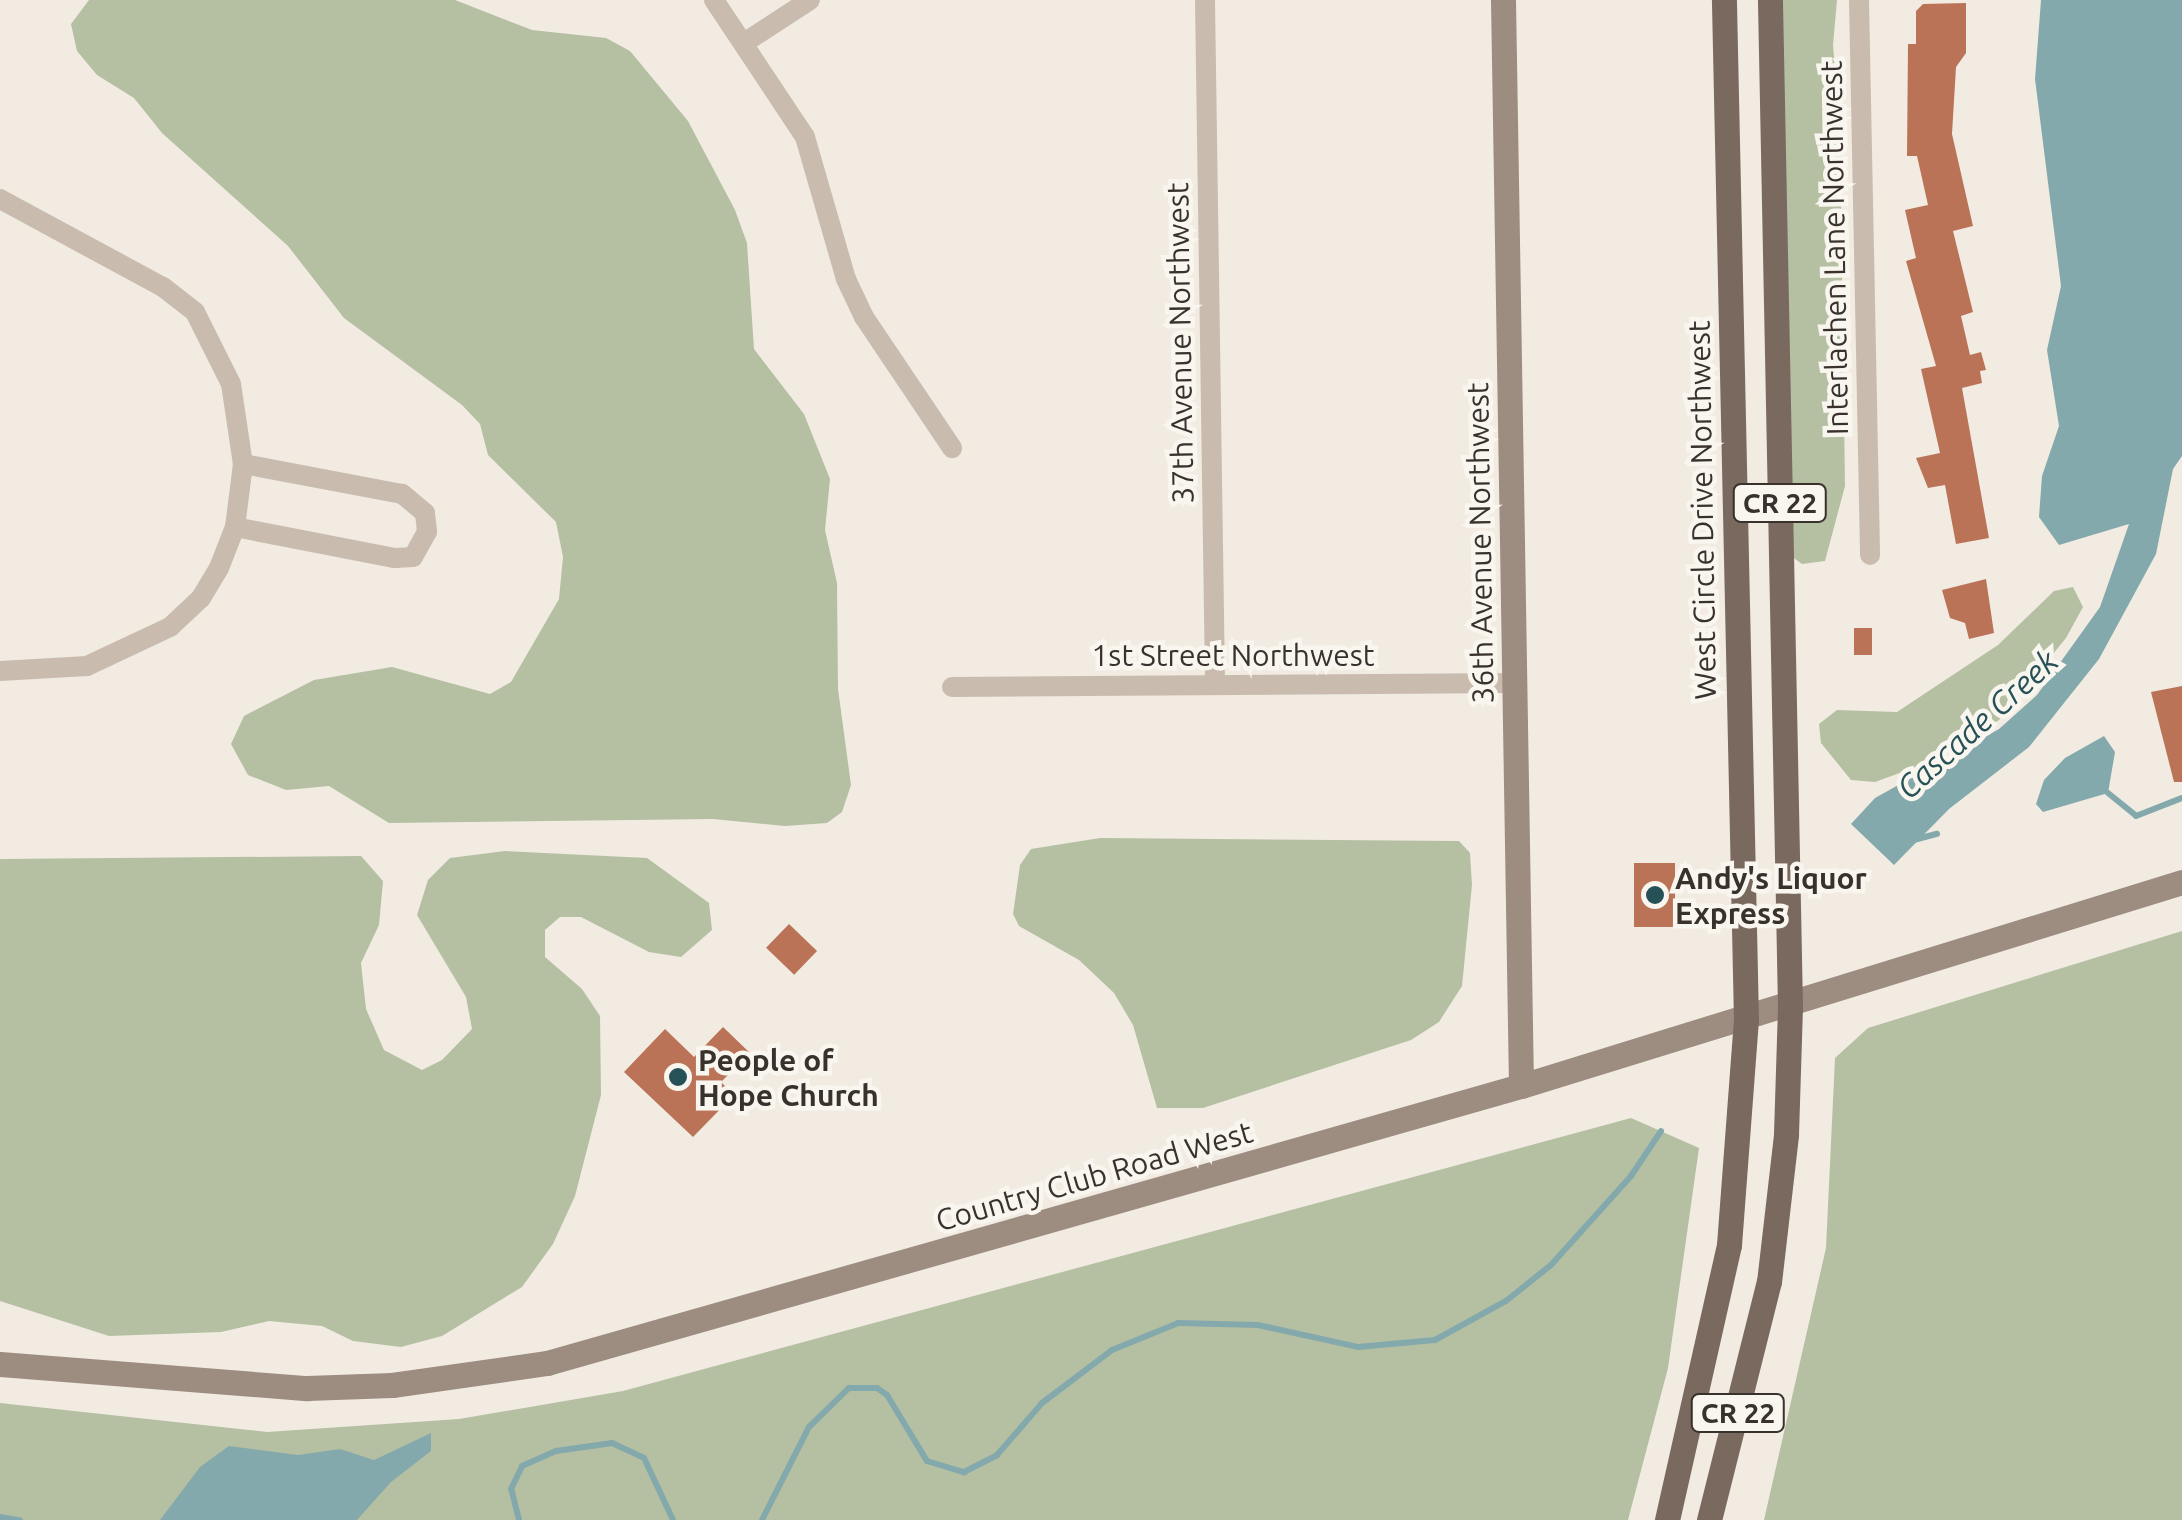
<!DOCTYPE html>
<style>
body{margin:0}
#map{position:relative;width:2182px;height:1520px;overflow:hidden;background:#f2ebe2;font-family:Ubuntu,sans-serif}
div>[style]{position:absolute}
[style*='--x']{left:calc(var(--x)*1px);top:calc(var(--y)*1px);width:calc(var(--w)*1px);rotate:calc(var(--a)*1deg)}
.green>*{inset:0;background:#b5c0a3}
.water>*{inset:0;background:#84a9ac}
.stream>*{height:6px;margin:-3px;padding:0 3px;transform-origin:3px;border-radius:3px;background:#84a9ac}
.building>*{inset:0;background:#ba7357;transform-origin:0 0}
.street>*{height:20px;margin:-10px;padding:0 10px;transform-origin:10px;border-radius:10px;background:#c9bcaf}
.secondary>*{height:25px;margin:-12.5px;padding:0 12.5px;transform-origin:12.5px;border-radius:12.5px;background:#9d8c80}
.primary>*{height:25px;margin:-12.5px;padding:0 12.5px;transform-origin:12.5px;border-radius:12.5px;background:#79695f}
.dots>*{width:28px;height:28px;translate:-50% -50%;box-sizing:border-box;border:5px solid #f9f5ef;border-radius:50%}
span{translate:-50% -50%;white-space:nowrap;text-align:center;line-height:1.15;-webkit-text-stroke:9px #f9f5ef;paint-order:stroke}
.shield-label span{padding:2px 8px;background:#f9f5ef;border:2px solid;border-radius:8px;-webkit-text-stroke-width:0}
.shield-label{font-size:28px;color:#39312c;font-weight:700}
.street-label{font-size:30px;color:#39312c}
.poi-label{font-size:30px;color:#39312c;font-weight:700}
.left{translate:0 -50%;text-align:left}
.water-label{font-size:32px;color:#255157;font-style:italic}
</style>
<div id="map">
<div class="green">
<i style="clip-path:polygon(89px 0,455px 0,532px 30px,606px 38px,630px 51px,688px 121px,735px 210px,747px 243px,754px 349px,804px 414px,830px 479px,825px 530px,837px 583px,838px 689px,851px 785px,842px 812px,827px 823px,785px 826px,713px 819px,389px 823px,329px 786px,286px 790px,248px 775px,231px 744px,244px 716px,314px 680px,392px 667px,490px 694px,511px 682px,559px 599px,563px 557px,556px 522px,488px 455px,480px 424px,462px 405px,344px 318px,288px 246px,162px 133px,134px 98px,97px 75px,77px 51px,71px 24px)"></i>
<i style="clip-path:polygon(1775px 0,1837px 0,1833px 45px,1840px 125px,1845px 486px,1825px 561px,1802px 564px,1787px 553px)"></i>
<i style="clip-path:polygon(2073px 587px,2083px 607px,2066px 638px,1999px 720px,1930px 762px,1875px 782px,1851px 780px,1821px 743px,1819px 724px,1837px 710px,1897px 712px,1998px 645px,2054px 591px)"></i>
<i style="clip-path:polygon(1100px 838px,1459px 841px,1470px 853px,1472px 885px,1462px 986px,1439px 1022px,1411px 1040px,1203px 1108px,1157px 1108px,1133px 1025px,1114px 993px,1079px 960px,1019px 926px,1013px 914px,1020px 865px,1031px 849px)"></i>
<i style="clip-path:polygon(505px 851px,647px 858px,709px 903px,712px 930px,681px 957px,649px 952px,581px 917px,560px 917px,545px 930px,545px 957px,582px 989px,600px 1016px,601px 1095px,575px 1196px,553px 1244px,522px 1287px,442px 1336px,401px 1347px,353px 1341px,322px 1326px,269px 1321px,221px 1332px,109px 1336px,0 1301px,0 859px,361px 856px,383px 881px,379px 925px,361px 963px,366px 1009px,384px 1050px,422px 1070px,442px 1060px,472px 1029px,466px 997px,417px 915px,428px 880px,450px 858px)"></i>
<i style="clip-path:polygon(2182px 931px,2182px 1520px,1764px 1520px,1826px 1248px,1835px 1058px,1868px 1028px)"></i>
<i style="clip-path:polygon(1631px 1118px,1699px 1148px,1668px 1368px,1628px 1520px,0 1520px,0 1403px,267px 1432px,459px 1419px,623px 1391px)"></i>
</div>
<div class="water">
<i style="clip-path:polygon(2041px 0,2182px 0,2182px 456px,2173px 469px,2156px 554px,2099px 659px,2029px 747px,1949px 809px,1894px 865px,1851px 824px,1875px 798px,1999px 729px,2037px 695px,2100px 607px,2129px 524px,2059px 545px,2039px 517px,2042px 476px,2059px 426px,2047px 350px,2061px 286px,2035px 79px)"></i>
<i style="clip-path:polygon(2104px 736px,2115px 752px,2108px 793px,2043px 812px,2036px 804px,2044px 780px,2065px 758px)"></i>
<i style="clip-path:polygon(431px 1433px,431px 1451px,391px 1482px,357px 1520px,160px 1520px,200px 1467px,229px 1446px,298px 1455px,340px 1449px,374px 1460px)"></i>
</div>
<div class="stream">
<i style="--x:2108;--y:793;--w:36;--a:39"></i>
<i style="--x:2136;--y:816;--w:49;--a:-21.4"></i>
<i style="--x:1910;--y:841;--w:28;--a:-15"></i>
<i style="--x:0;--y:1517;--w:20;--a:9"></i>
<i style="--x:519;--y:1520;--w:32;--a:-104"></i>
<i style="--x:511;--y:1489;--w:25;--a:-64"></i>
<i style="--x:522;--y:1466;--w:37;--a:-24"></i>
<i style="--x:556;--y:1451;--w:57;--a:-8.1"></i>
<i style="--x:612;--y:1443;--w:35;--a:25"></i>
<i style="--x:644;--y:1458;--w:68;--a:64.9"></i>
<i style="--x:762;--y:1520;--w:104;--a:-63.2"></i>
<i style="--x:809;--y:1427;--w:56;--a:-44.3"></i>
<i style="--x:849;--y:1388;--w:28;--a:0"></i>
<i style="--x:877;--y:1388;--w:12;--a:35"></i>
<i style="--x:887;--y:1395;--w:77;--a:58.8"></i>
<i style="--x:927;--y:1461;--w:39;--a:17"></i>
<i style="--x:964;--y:1472;--w:37;--a:-27"></i>
<i style="--x:997;--y:1455;--w:69;--a:-49.1"></i>
<i style="--x:1042;--y:1403;--w:88;--a:-37.1"></i>
<i style="--x:1112;--y:1350;--w:71;--a:-22.2"></i>
<i style="--x:1178;--y:1323;--w:80;--a:1.4"></i>
<i style="--x:1258;--y:1325;--w:102;--a:12.4"></i>
<i style="--x:1358;--y:1347;--w:77;--a:-5.2"></i>
<i style="--x:1435;--y:1340;--w:81;--a:-28.8"></i>
<i style="--x:1506;--y:1301;--w:58;--a:-38.7"></i>
<i style="--x:1551;--y:1265;--w:120;--a:-48"></i>
<i style="--x:1631;--y:1176;--w:54;--a:-56.3"></i>
</div>
<div class="building">
<i style="clip-path:polygon(1966px 3px,1966px 53px,1956px 67px,1952px 134px,1973px 226px,1953px 231px,1973px 312px,1961px 316px,1970px 355px,1981px 352px,1986px 370px,1980px 371px,1982px 383px,1962px 388px,1989px 538px,1956px 544px,1945px 485px,1928px 488px,1916px 458px,1940px 453px,1921px 369px,1936px 366px,1906px 261px,1916px 258px,1905px 210px,1928px 205px,1917px 156px,1907px 156px,1908px 44px,1916px 44px,1916px 11px,1923px 4px)"></i>
<i style="clip-path:polygon(1986px 579px,1994px 633px,1969px 639px,1965px 623px,1950px 618px,1942px 590px)"></i>
<i style="left:1854px;top:628px;width:18px;height:27px"></i>
<i style="clip-path:polygon(2182px 686px,2182px 782px,2174px 782px,2151px 692px)"></i>
<i style="left:1634px;top:863px;width:41px;height:64px"></i>
<i style="left:789px;top:924px;width:39px;height:33px;rotate:44deg"></i>
<i style="clip-path:polygon(723px 1027px,750px 1053px,721px 1082px,734px 1095px,693px 1137px,624px 1072px,665px 1029px,694px 1057px)"></i>
</div>
<div class="street">
<i style="--x:714;--y:0;--w:164;--a:56.4"></i>
<i style="--x:805;--y:137;--w:148;--a:73.9"></i>
<i style="--x:846;--y:279;--w:42;--a:64.7"></i>
<i style="--x:864;--y:317;--w:158;--a:56.1"></i>
<i style="--x:1205;--y:0;--w:684;--a:89.16"></i>
<i style="--x:1859;--y:0;--w:555;--a:88.86"></i>
<i style="--x:747;--y:41;--w:75;--a:-33.1"></i>
<i style="--x:0;--y:199;--w:185;--a:28.4"></i>
<i style="--x:163;--y:287;--w:41;--a:38"></i>
<i style="--x:195;--y:312;--w:80;--a:63.4"></i>
<i style="--x:231;--y:384;--w:81;--a:81.5"></i>
<i style="--x:243;--y:464;--w:64;--a:97.2"></i>
<i style="--x:235;--y:527;--w:44;--a:111.3"></i>
<i style="--x:219;--y:568;--w:35;--a:121"></i>
<i style="--x:201;--y:598;--w:42;--a:136.9"></i>
<i style="--x:170;--y:627;--w:92;--a:154.8"></i>
<i style="--x:87;--y:666;--w:87;--a:176.7"></i>
<i style="--x:235;--y:527;--w:163;--a:11"></i>
<i style="--x:395;--y:558;--w:18;--a:-3"></i>
<i style="--x:413;--y:557;--w:29;--a:-61"></i>
<i style="--x:427;--y:532;--w:19;--a:-96"></i>
<i style="--x:425;--y:513;--w:30;--a:-140"></i>
<i style="--x:402;--y:494;--w:162;--a:-169.3"></i>
<i style="--x:952;--y:687;--w:563;--a:-0.41"></i>
</div>
<div class="secondary">
<i style="--x:1503;--y:0;--w:1086;--a:89.05"></i>
<i style="--x:0;--y:1364;--w:308;--a:4.5"></i>
<i style="--x:307;--y:1388;--w:85;--a:-2"></i>
<i style="--x:392;--y:1385;--w:157;--a:-8.1"></i>
<i style="--x:547;--y:1363;--w:1013;--a:-15.88"></i>
<i style="--x:1521;--y:1086;--w:692;--a:-17.15"></i>
</div>
<div class="primary">
<i style="--x:1667;--y:1520;--w:282;--a:-77.3"></i>
<i style="--x:1729;--y:1245;--w:226;--a:-85.7"></i>
<i style="--x:1746;--y:1020;--w:1020;--a:-91.24"></i>
<i style="--x:1709;--y:1520;--w:245;--a:-75.9"></i>
<i style="--x:1769;--y:1282;--w:149;--a:-83.4"></i>
<i style="--x:1786;--y:1134;--w:127;--a:-88.2"></i>
<i style="--x:1790;--y:1007;--w:1007;--a:-91.14"></i>
</div>
<div class="dots">
<i style="left:1655px;top:895px;background:#255157"></i>
<i style="left:678px;top:1077px;background:#255157"></i>
</div>
<div class="shield-label">
<span style="left:1780px;top:503px">CR 22</span>
<span style="left:1738px;top:1413px">CR 22</span>
</div>
<div class="street-label">
<span style="left:1834px;top:248px;rotate:-91deg">Interlachen Lane Northwest</span>
<span style="left:1180px;top:343px;rotate:-91deg">37th Avenue Northwest</span>
<span style="left:1702px;top:510px;rotate:-91deg">West Circle Drive Northwest</span>
<span style="left:1480px;top:543px;rotate:-91deg">36th Avenue Northwest</span>
<span style="left:1233px;top:655px">1st Street Northwest</span>
<span style="left:1094px;top:1176px;rotate:-16deg">Country Club Road West</span>
</div>
<div class="poi-label">
<span class="left" style="left:1675px;top:895px">Andy's Liquor<br>Express</span>
<span class="left" style="left:698px;top:1077px">People of<br>Hope Church</span>
</div>
<div class="water-label">
<span style="left:1977px;top:724px;rotate:-42deg">Cascade Creek</span>
</div>
</div>
